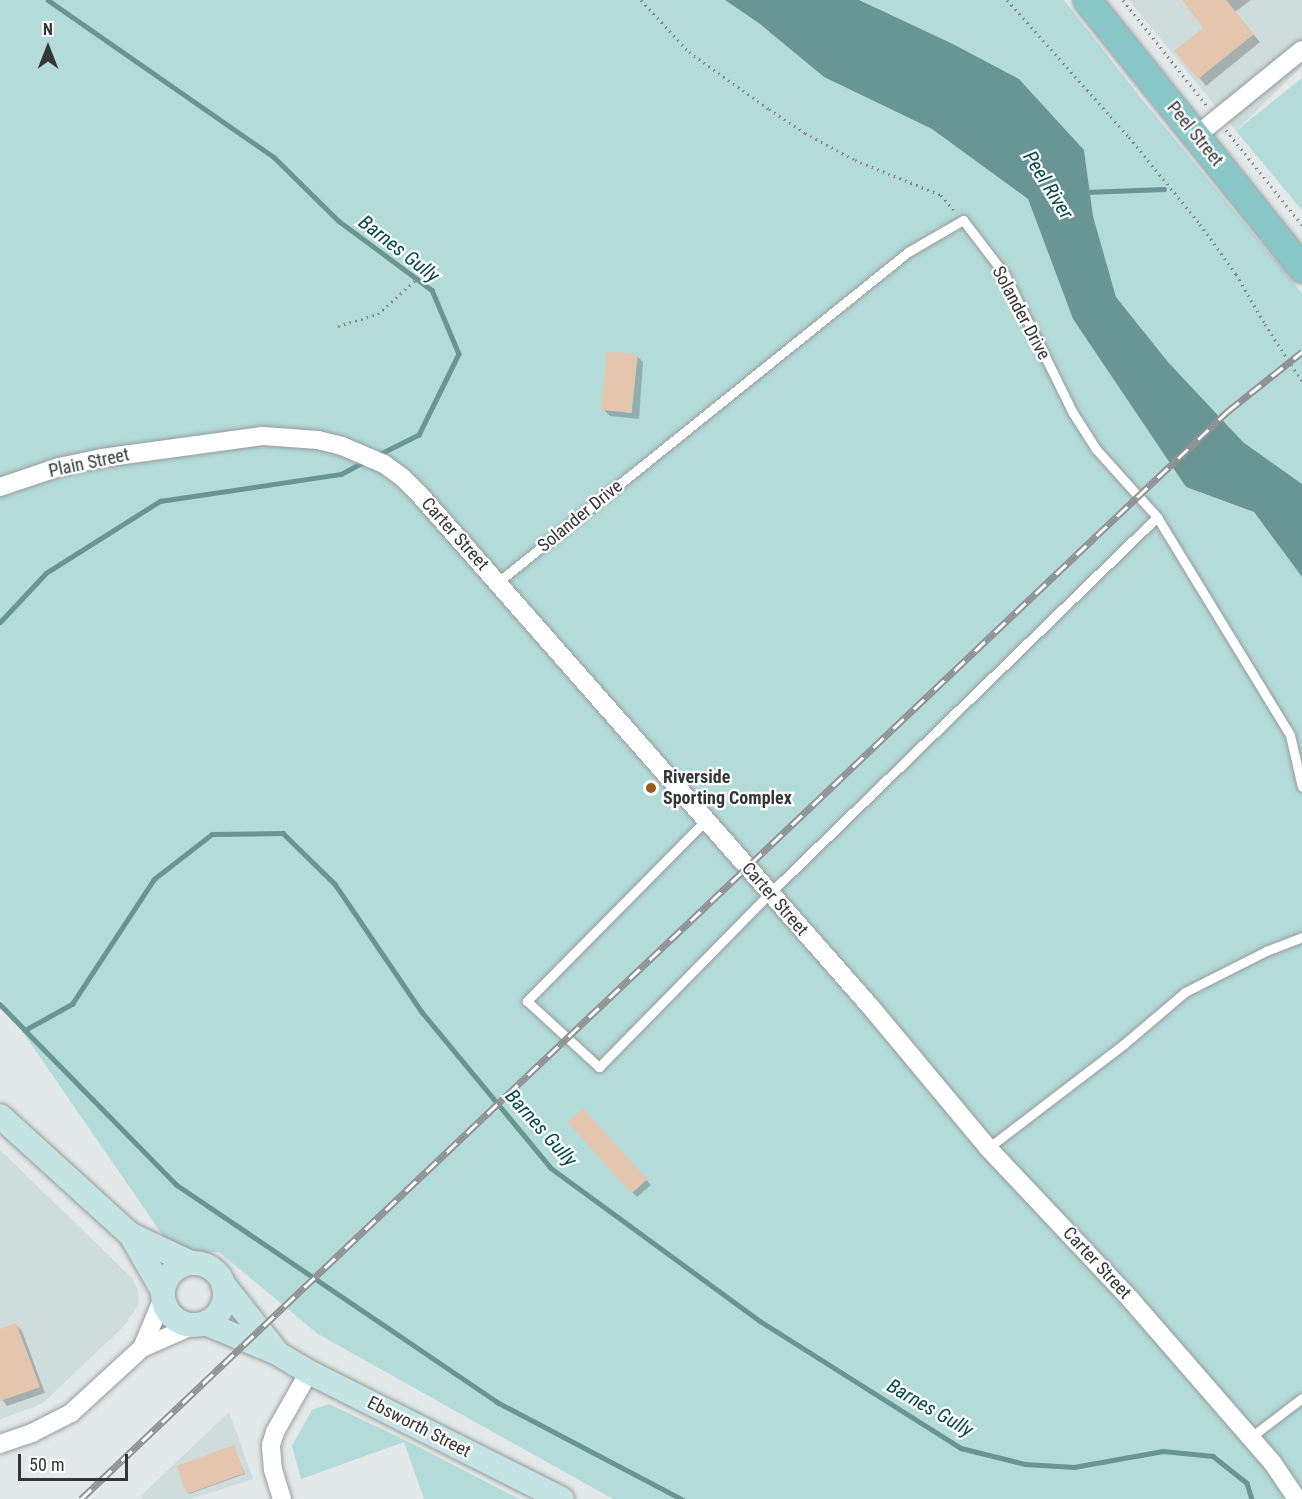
<!DOCTYPE html>
<style>
body{margin:0}
#map{position:relative;width:1302px;height:1499px;overflow:hidden;background:#e3e8e8;font-family:"Roboto Condensed",sans-serif}
div>[style]{position:absolute}
[style*='--x']{left:calc(var(--x)*1px);top:calc(var(--y)*1px);width:calc(var(--w)*1px);rotate:calc(var(--a)*1deg)}
.built>*{inset:0;background:#cedcdc}
.green>*{inset:0;background:#b3dbda}
.water>*{inset:0;background:#6a9595}
.shadow>*{inset:0;background:#0003}
.stream>*{height:4.5px;margin:-2.25px;padding:0 2.25px;transform-origin:2.25px;border-radius:2.25px;background:#6a9595}
.building>*{inset:0;background:#e4c6ae;transform-origin:0 0}
.path>*{height:3px;margin-top:-1.5px;transform-origin:0;background:repeating-linear-gradient(90deg,#838686 0 1.5px,transparent 0 6px)}
.roads{filter:drop-shadow(0 0 2px #969b9b) drop-shadow(0 0 2px #969b9b)}
.lane>*{height:9px;margin:-4.5px;padding:0 4.5px;transform-origin:4.5px;border-radius:4.5px;background:#fff}
.street>*{height:18px;margin:-9px;padding:0 9px;transform-origin:9px;border-radius:9px;background:#fff}
.secondary>*{height:24px;margin:-12px;padding:0 12px;transform-origin:12px;border-radius:12px;background:#c4e3e3}
.secondary>.ring{margin:-12px;padding:0;box-sizing:content-box;background:none;border:24px solid #c4e3e3;border-radius:50%}
.primary>*{height:27px;margin:-13.5px;padding:0 13.5px;transform-origin:13.5px;border-radius:13.5px;background:#89c7c7}
.rail>*{height:7px;margin-top:-3.5px;transform-origin:0;background:repeating-linear-gradient(90deg,#fff 0 14px,#909393 0 28px);box-sizing:border-box;border-block:2px solid #909393}
.dots>*{width:16px;height:16px;translate:-50% -50%;box-sizing:border-box;border:3px solid #fff;border-radius:50%}
span{translate:-50% -50%;white-space:nowrap;text-align:center;line-height:1.15;-webkit-text-stroke:4.5px #fff;paint-order:stroke}
.street-label{font-size:18px;color:#343636}
.poi-label{font-size:18px;color:#343636;font-weight:700}
.left{translate:0 -50%;text-align:left}
.water-label{font-size:20px;color:#044a4b;font-style:italic}
.north{position:absolute;left:18px;top:18px;width:60px;height:60px;-webkit-text-stroke:4px #fff;paint-order:stroke;rotate:0deg;font-size:16px;font-weight:700;line-height:24px;text-align:center;color:#343636}
.north::after{content:'';display:block;margin:auto;width:21px;height:27px;background:#343636;clip-path:polygon(50% 0,100% 100%,50% 72%,0 100%)}
.scale{position:absolute;left:18px;top:1454px;width:110px;height:27px;box-sizing:border-box;border:3px solid #343636;border-top:0;padding-left:8px;font-size:18px;line-height:21px;white-space:nowrap;color:#343636;-webkit-text-stroke:4px #fff;paint-order:stroke}
</style>
<div id="map">
<div class="built">
<i style="clip-path:polygon(1129px 0,1302px 0,1302px 66px,1236px 131px)"></i>
<i style="clip-path:polygon(0 1150px,132px 1278px,138px 1290px,139px 1304px,123px 1327px,42px 1404px,0 1419px)"></i>
<i style="clip-path:polygon(229px 1412px,253px 1479px,191px 1499px,142px 1499px,141px 1496px)"></i>
</div>
<div class="green">
<i style="clip-path:polygon(0 0,725px 0,760px 24px,824px 77px,932px 129px,1028px 199px,1073px 319px,1186px 487px,1254px 512px,1302px 577px,1302px 1499px,613px 1499px,318px 1334px,219px 1252px,175px 1253px,0 999px)"></i>
<i style="clip-path:polygon(859px 0,1064px 0,1140px 97px,1302px 293px,1302px 484px,1243px 442px,1168px 362px,1116px 297px,1093px 216px,1084px 150px,1019px 79px,953px 44px)"></i>
<i style="clip-path:polygon(1302px 78px,1302px 210px,1236px 131px)"></i>
<i style="clip-path:polygon(329px 1404px,405px 1440px,519px 1499px,424px 1499px,404px 1442px,301px 1479px,292px 1446px,312px 1410px)"></i>
</div>
<div class="water">
<i style="clip-path:polygon(725px 0,859px 0,953px 44px,1019px 79px,1084px 150px,1093px 216px,1116px 297px,1168px 362px,1243px 442px,1302px 484px,1302px 577px,1254px 512px,1186px 487px,1073px 319px,1028px 199px,932px 129px,824px 77px,760px 24px)"></i>
</div>
<div class="shadow">
<i style="clip-path:polygon(1189px 0,1251px 0,1235px 12px,1260px 42px,1206px 86px,1177px 51px,1205px 28px)"></i>
<i style="clip-path:polygon(637px 356px,643px 362px,639px 419px,610px 416px,604px 410px)"></i>
<i style="clip-path:polygon(588px 1116px,651px 1185px,637px 1197px,631px 1191px)"></i>
<i style="clip-path:polygon(16px 1325px,22px 1331px,45px 1393px,7px 1406px,0 1397px,0 1331px)"></i>
<i style="clip-path:polygon(234px 1447px,245px 1474px,189px 1494px,188px 1493px)"></i>
</div>
<div class="stream">
<i style="--x:48;--y:0;--w:275;--a:34.8"></i>
<i style="--x:274;--y:157;--w:91;--a:44.6"></i>
<i style="--x:339;--y:221;--w:116;--a:36.6"></i>
<i style="--x:432;--y:290;--w:69;--a:67.1"></i>
<i style="--x:459;--y:354;--w:90;--a:116.3"></i>
<i style="--x:419;--y:435;--w:47;--a:153.4"></i>
<i style="--x:1086;--y:192;--w:78;--a:-2.2"></i>
<i style="--x:0;--y:622;--w:67;--a:-46.8"></i>
<i style="--x:46;--y:573;--w:135;--a:-32.3"></i>
<i style="--x:160;--y:501;--w:183;--a:-8.5"></i>
<i style="--x:341;--y:474;--w:26;--a:-28"></i>
<i style="--x:0;--y:1004;--w:36;--a:46"></i>
<i style="--x:25;--y:1030;--w:54;--a:-29"></i>
<i style="--x:72;--y:1004;--w:149;--a:-56.7"></i>
<i style="--x:154;--y:879;--w:73;--a:-37.8"></i>
<i style="--x:212;--y:834;--w:71;--a:-0.8"></i>
<i style="--x:283;--y:833;--w:73;--a:44.4"></i>
<i style="--x:335;--y:884;--w:155;--a:55.8"></i>
<i style="--x:422;--y:1012;--w:202;--a:50.4"></i>
<i style="--x:551;--y:1168;--w:259;--a:36.2"></i>
<i style="--x:760;--y:1321;--w:238;--a:32.3"></i>
<i style="--x:961;--y:1448;--w:66;--a:14"></i>
<i style="--x:1025;--y:1464;--w:49;--a:3.5"></i>
<i style="--x:1074;--y:1467;--w:90;--a:-10.2"></i>
<i style="--x:1163;--y:1451;--w:50;--a:5.7"></i>
<i style="--x:1213;--y:1456;--w:43;--a:38.5"></i>
<i style="--x:1247;--y:1483;--w:17;--a:73"></i>
<i style="--x:25;--y:1030;--w:217;--a:45.6"></i>
<i style="--x:177;--y:1185;--w:387;--a:34.1"></i>
<i style="--x:497;--y:1402;--w:209;--a:27.7"></i>
</div>
<div class="building">
<i style="clip-path:polygon(1182px 0,1226px 0,1254px 34px,1198px 79px,1174px 51px,1203px 28px)"></i>
<i style="left:607px;top:351px;width:31px;height:59px;rotate:6deg"></i>
<i style="left:583px;top:1108px;width:96px;height:21px;rotate:48deg"></i>
<i style="clip-path:polygon(16px 1323px,40px 1387px,0 1401px,0 1329px)"></i>
<i style="left:234px;top:1445px;width:30px;height:61px;rotate:70deg"></i>
</div>
<div class="path">
<i style="--x:641;--y:0;--w:71;--a:47.3"></i>
<i style="--x:689;--y:52;--w:98;--a:35.5"></i>
<i style="--x:769;--y:109;--w:43;--a:33.7"></i>
<i style="--x:805;--y:133;--w:57;--a:28.4"></i>
<i style="--x:855;--y:160;--w:93;--a:22.1"></i>
<i style="--x:941;--y:195;--w:23;--a:50"></i>
<i style="--x:1007;--y:0;--w:183;--a:48.3"></i>
<i style="--x:1129;--y:137;--w:112;--a:50.8"></i>
<i style="--x:1200;--y:224;--w:62;--a:54.2"></i>
<i style="--x:1236;--y:274;--w:58;--a:59.9"></i>
<i style="--x:1265;--y:324;--w:68;--a:57"></i>
<i style="--x:1123;--y:0;--w:135;--a:51.6"></i>
<i style="--x:1226;--y:130;--w:122;--a:51.3"></i>
<i style="--x:338;--y:326;--w:42;--a:-16.7"></i>
<i style="--x:378;--y:314;--w:57;--a:-42.1"></i>
</div>
<div class="roads">
<div class="lane">
<i style="--x:498;--y:582;--w:526;--a:-38.83"></i>
<i style="--x:908;--y:252;--w:64;--a:-30.2"></i>
<i style="--x:963;--y:220;--w:69;--a:52.6"></i>
<i style="--x:1005;--y:275;--w:154;--a:63.8"></i>
<i style="--x:1073;--y:413;--w:43;--a:57.4"></i>
<i style="--x:1096;--y:449;--w:91;--a:48.1"></i>
<i style="--x:1157;--y:517;--w:255;--a:58.6"></i>
<i style="--x:1290;--y:735;--w:53;--a:77"></i>
<i style="--x:706;--y:820;--w:255;--a:134.7"></i>
<i style="--x:527;--y:1001;--w:98;--a:42.5"></i>
<i style="--x:599;--y:1067;--w:244;--a:-45.5"></i>
<i style="--x:770;--y:893;--w:540;--a:-44.17"></i>
<i style="--x:988;--y:1148;--w:171;--a:-37.4"></i>
<i style="--x:1124;--y:1044;--w:80;--a:-40.4"></i>
<i style="--x:1185;--y:992;--w:91;--a:-26.8"></i>
<i style="--x:1266;--y:951;--w:39;--a:-21"></i>
<i style="--x:1251;--y:1437;--w:64;--a:-37.4"></i>
</div>
<div class="street">
<i style="--x:1196;--y:136;--w:136;--a:-39.1"></i>
<i style="--x:0;--y:487;--w:62;--a:-18.7"></i>
<i style="--x:59;--y:467;--w:44;--a:-11.8"></i>
<i style="--x:102;--y:458;--w:162;--a:-7.8"></i>
<i style="--x:263;--y:436;--w:55;--a:4.2"></i>
<i style="--x:318;--y:440;--w:25;--a:14"></i>
<i style="--x:342;--y:446;--w:46;--a:23.2"></i>
<i style="--x:384;--y:464;--w:22;--a:36"></i>
<i style="--x:402;--y:477;--w:25;--a:45"></i>
<i style="--x:420;--y:495;--w:679;--a:48.64"></i>
<i style="--x:869;--y:1005;--w:186;--a:50.2"></i>
<i style="--x:988;--y:1148;--w:209;--a:46.7"></i>
<i style="--x:1131;--y:1300;--w:215;--a:49"></i>
<i style="--x:1272;--y:1462;--w:45;--a:56"></i>
<i style="--x:142;--y:1348;--w:54;--a:-67.2"></i>
<i style="--x:0;--y:1444;--w:34;--a:-19"></i>
<i style="--x:32;--y:1433;--w:44;--a:-27.1"></i>
<i style="--x:71;--y:1413;--w:96;--a:-42.5"></i>
<i style="--x:142;--y:1348;--w:57;--a:-23.9"></i>
<i style="--x:282;--y:1499;--w:30;--a:-107"></i>
<i style="--x:273;--y:1470;--w:25;--a:-95"></i>
<i style="--x:271;--y:1445;--w:14;--a:-73"></i>
<i style="--x:275;--y:1432;--w:69;--a:-60.5"></i>
</div>
<div class="secondary">
<i style="--x:0;--y:1116;--w:177;--a:42.3"></i>
<i style="--x:131;--y:1235;--w:66;--a:25"></i>
<i style="--x:131;--y:1235;--w:64;--a:60.3"></i>
<i class="ring" style="left:163px;top:1263px;width:38px;height:38px"></i>
<i style="--x:223;--y:1284;--w:85;--a:51.7"></i>
<i style="--x:205;--y:1323;--w:78;--a:22.6"></i>
<i style="--x:277;--y:1353;--w:37;--a:31"></i>
<i style="--x:309;--y:1372;--w:283;--a:26.7"></i>
</div>
<div class="primary">
<i style="--x:1087;--y:0;--w:344;--a:51.3"></i>
</div>
</div>
<div class="rail">
<i style="--x:81;--y:1499;--w:1581;--a:-43.49"></i>
<i style="--x:1228;--y:411;--w:95;--a:-38.6"></i>
</div>
<div class="dots">
<i style="left:651px;top:788px;background:#985a1f"></i>
</div>
<div class="street-label">
<span style="left:1195px;top:134px;rotate:51deg">Peel Street</span>
<span style="left:1021px;top:313px;rotate:62deg">Solander Drive</span>
<span style="left:89px;top:463px;rotate:-12deg">Plain Street</span>
<span style="left:580px;top:516px;rotate:-39deg">Solander Drive</span>
<span style="left:455px;top:534px;rotate:48deg">Carter Street</span>
<span style="left:775px;top:899px;rotate:49deg">Carter Street</span>
<span style="left:1097px;top:1263px;rotate:47deg">Carter Street</span>
<span style="left:419px;top:1427px;rotate:27deg">Ebsworth Street</span>
</div>
<div class="poi-label">
<span class="left" style="left:663px;top:788px">Riverside<br>Sporting Complex</span>
</div>
<div class="water-label">
<span style="left:1048px;top:185px;rotate:58deg">Peel River</span>
<span style="left:399px;top:249px;rotate:38deg">Barnes Gully</span>
<span style="left:541px;top:1128px;rotate:48deg">Barnes Gully</span>
<span style="left:930px;top:1408px;rotate:30deg">Barnes Gully</span>
</div>
<div class="north">N</div>
<div class="scale">50 m</div>
</div>
